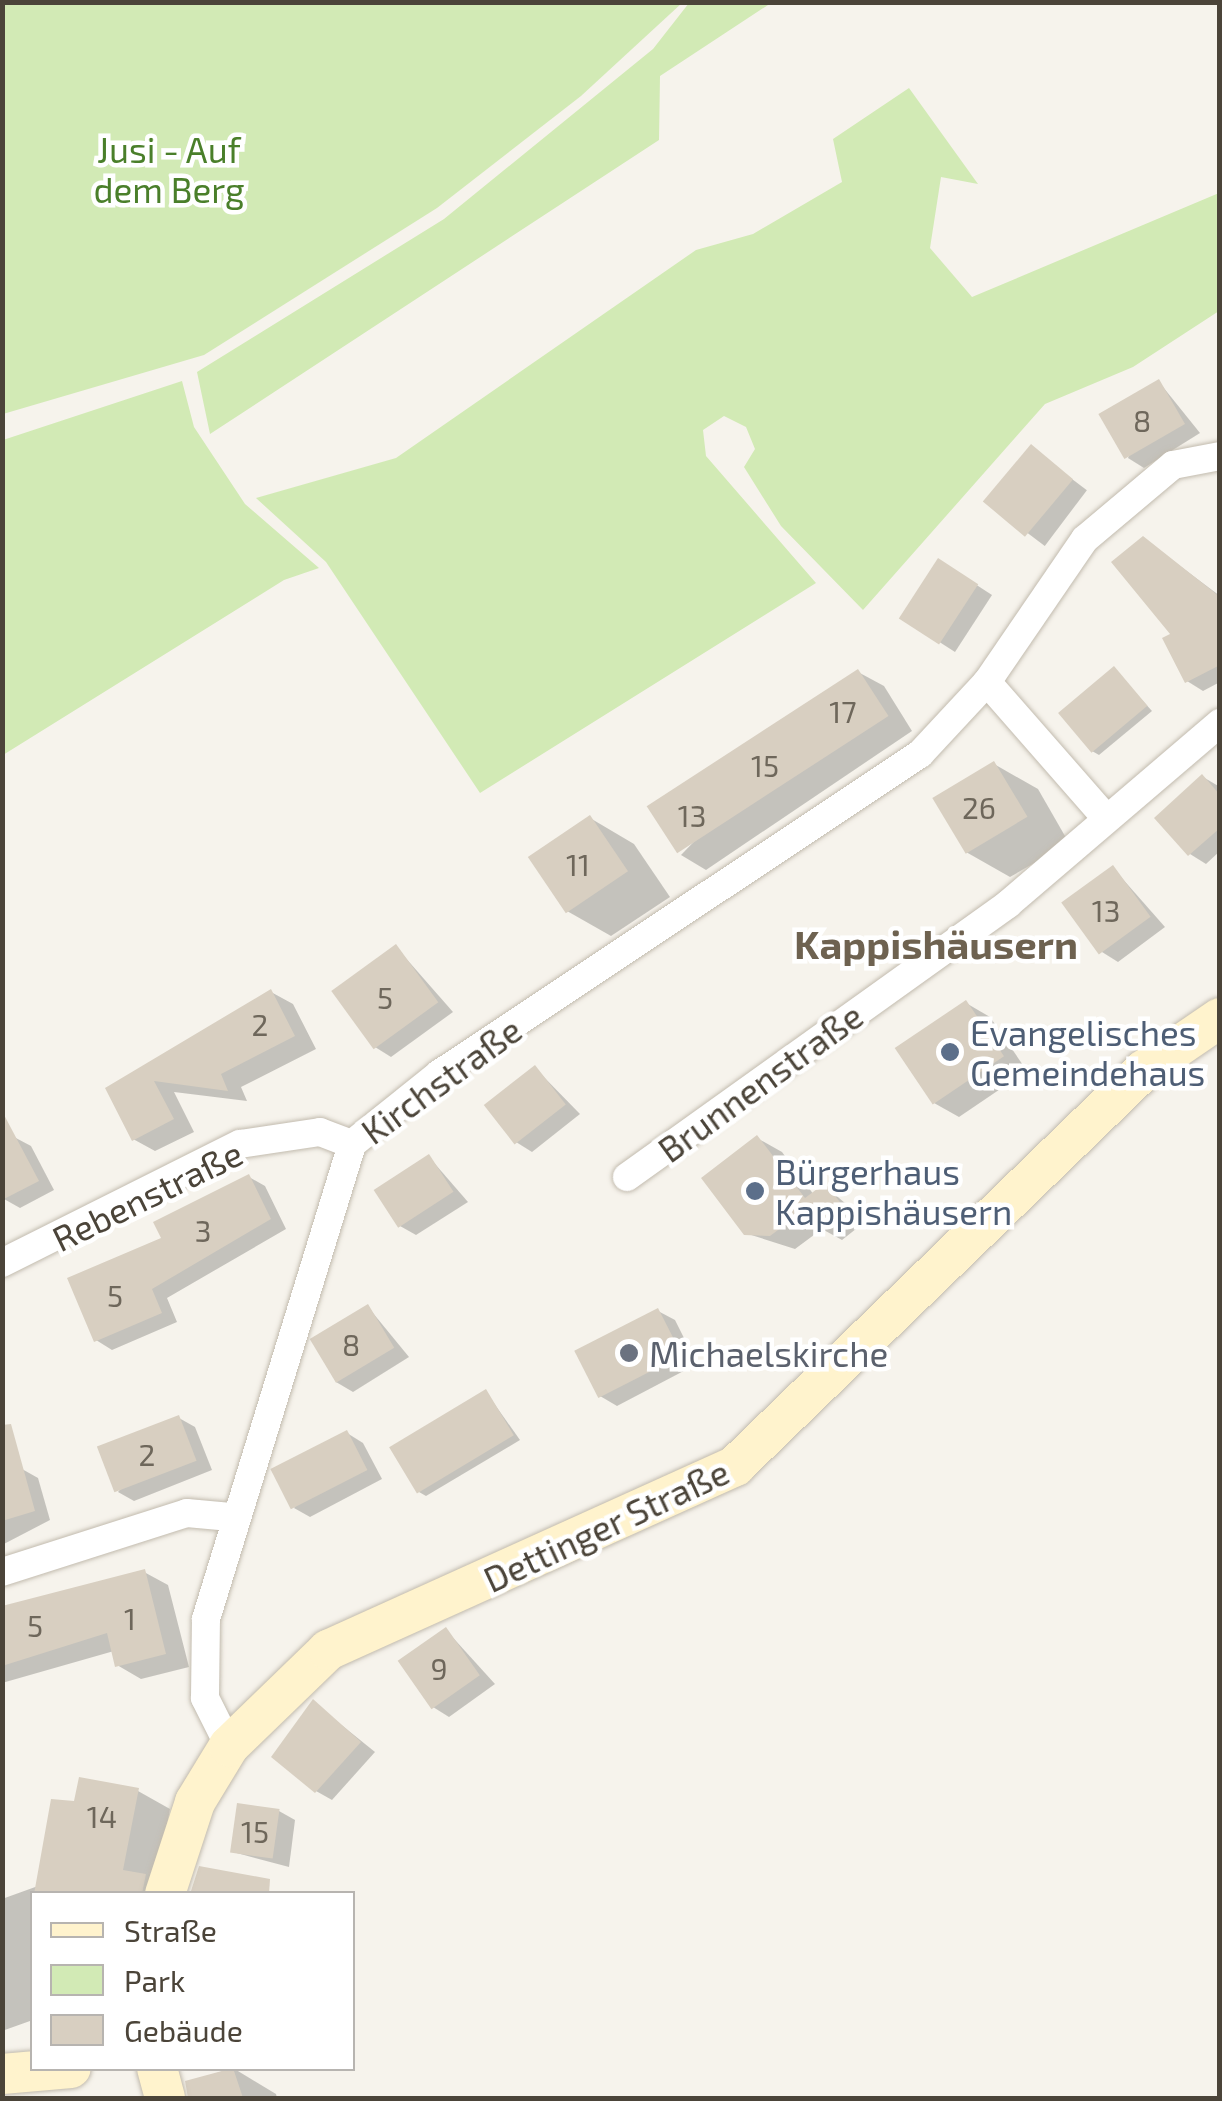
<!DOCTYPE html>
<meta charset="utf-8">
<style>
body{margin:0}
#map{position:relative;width:1222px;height:2101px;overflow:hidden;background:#f6f3ec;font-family:"Exo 2",sans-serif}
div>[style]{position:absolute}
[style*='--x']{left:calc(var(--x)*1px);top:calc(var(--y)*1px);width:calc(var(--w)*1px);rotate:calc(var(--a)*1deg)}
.green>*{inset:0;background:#d2eab5}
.shadow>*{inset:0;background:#0003;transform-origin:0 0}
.building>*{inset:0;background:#d8cfc1;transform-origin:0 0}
.roads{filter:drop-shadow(0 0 2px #c2bbae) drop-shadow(0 0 2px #c2bbae)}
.street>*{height:28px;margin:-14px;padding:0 14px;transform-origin:14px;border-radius:14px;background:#fff}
.secondary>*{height:40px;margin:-20px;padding:0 20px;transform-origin:20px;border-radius:20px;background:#fff3cd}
.dots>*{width:28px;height:28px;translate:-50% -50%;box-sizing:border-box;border:5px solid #fff;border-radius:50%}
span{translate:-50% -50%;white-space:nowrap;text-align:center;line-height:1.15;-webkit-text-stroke:9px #fff;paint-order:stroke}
.number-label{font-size:30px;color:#6e675b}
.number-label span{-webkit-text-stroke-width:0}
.park-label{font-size:35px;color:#4a7f2a}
.service-label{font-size:35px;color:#4e5e75}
.left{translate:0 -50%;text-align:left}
.street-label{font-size:35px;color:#4b4439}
.worship-label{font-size:35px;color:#5b616d}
.quarter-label{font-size:40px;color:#6e6250;font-weight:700}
.frame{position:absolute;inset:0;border:5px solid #4b4439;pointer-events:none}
.legend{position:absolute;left:30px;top:1891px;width:325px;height:180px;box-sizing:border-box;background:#fff;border:2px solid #b7b4b0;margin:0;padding:12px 18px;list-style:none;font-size:30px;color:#4b4439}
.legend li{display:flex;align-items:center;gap:20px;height:50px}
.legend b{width:50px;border:2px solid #b7b4b0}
</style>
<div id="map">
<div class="green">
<i style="clip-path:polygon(3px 2px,682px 2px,682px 3px,581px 96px,437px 208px,204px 355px,3px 414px)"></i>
<i style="clip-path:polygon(689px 3px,771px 3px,660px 76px,659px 140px,210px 434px,197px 372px,444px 219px,653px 49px)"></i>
<i style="clip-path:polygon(909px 88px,978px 184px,941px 177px,930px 248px,972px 297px,1219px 193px,1219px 311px,1133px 367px,1045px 404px,863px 610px,781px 526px,744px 467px,755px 449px,746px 427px,724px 416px,703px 430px,706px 456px,816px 583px,480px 793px,326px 562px,256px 498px,396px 458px,696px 250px,753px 234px,842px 182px,833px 139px)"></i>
<i style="clip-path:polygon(182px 381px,194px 427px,245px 504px,319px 568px,284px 580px,3px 755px,3px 440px)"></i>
</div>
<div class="shadow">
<i style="clip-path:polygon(1159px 382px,1200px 433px,1144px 468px,1128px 458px)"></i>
<i style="left:1031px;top:448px;width:70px;height:70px;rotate:37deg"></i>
<i style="clip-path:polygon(1144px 539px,1220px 596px,1220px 682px,1203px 691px,1187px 681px)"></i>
<i style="clip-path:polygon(955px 571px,992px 595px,955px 652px,902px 618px)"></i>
<i style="clip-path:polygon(1114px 669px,1152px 711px,1099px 755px,1092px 751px)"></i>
<i style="clip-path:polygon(858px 672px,884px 686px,912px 731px,706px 870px,681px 855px)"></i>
<i style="clip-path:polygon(994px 764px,1038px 789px,1069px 843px,1010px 877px,966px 852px)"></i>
<i style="clip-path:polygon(1203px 777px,1220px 787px,1220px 851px,1206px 864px,1190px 854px)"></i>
<i style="clip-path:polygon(590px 818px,634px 844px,670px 897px,611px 936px,567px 911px)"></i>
<i style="clip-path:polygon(1113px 868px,1165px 927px,1118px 962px,1102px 952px)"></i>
<i style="clip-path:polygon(396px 947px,453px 1012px,391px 1057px,375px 1047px)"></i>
<i style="clip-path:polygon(271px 992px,293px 1004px,316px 1049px,241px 1087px,247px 1101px,174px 1092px,194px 1132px,155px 1151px,133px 1139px,109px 1089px)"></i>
<i style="clip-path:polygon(966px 1003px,990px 1017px,1027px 1071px,959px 1117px,934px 1103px)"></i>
<i style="clip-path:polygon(535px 1068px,580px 1114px,532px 1152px,516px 1142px)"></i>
<i style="clip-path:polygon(14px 1137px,31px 1146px,54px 1190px,20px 1208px,4px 1199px)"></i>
<i style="clip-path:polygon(757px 1138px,782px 1152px,814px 1195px,825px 1186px,866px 1221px,842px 1240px,822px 1229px,795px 1249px,745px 1233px)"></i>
<i style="clip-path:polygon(429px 1157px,468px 1202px,416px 1235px,400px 1226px)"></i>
<i style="clip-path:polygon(249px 1177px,265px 1186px,286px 1229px,167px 1298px,177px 1322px,112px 1350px,96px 1340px,164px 1240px)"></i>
<i style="clip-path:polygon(368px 1307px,409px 1357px,353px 1392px,336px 1382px)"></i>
<i style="clip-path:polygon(658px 1311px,675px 1320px,697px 1364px,617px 1406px,600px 1396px)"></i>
<i style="clip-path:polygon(486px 1392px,520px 1440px,426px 1496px,419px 1492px)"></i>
<i style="clip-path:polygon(179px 1418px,195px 1427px,212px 1470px,134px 1501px,118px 1492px)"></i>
<i style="clip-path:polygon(347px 1433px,363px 1443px,382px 1479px,310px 1517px,294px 1508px)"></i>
<i style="clip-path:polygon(22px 1469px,38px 1478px,50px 1520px,2px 1545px,2px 1475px)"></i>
<i style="clip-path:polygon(144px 1572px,168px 1585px,189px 1667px,141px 1679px,117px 1665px,114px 1651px,2px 1683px,2px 1613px)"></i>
<i style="clip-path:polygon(446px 1630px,495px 1684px,449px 1717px,433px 1707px)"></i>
<i style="clip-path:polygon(313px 1702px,375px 1752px,332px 1800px,316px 1791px)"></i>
<i style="clip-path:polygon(138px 1791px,170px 1809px,156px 1883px,175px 1894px,32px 1894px,32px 2036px,30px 2021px,2px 2031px,2px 1899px,38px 1886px)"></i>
<i style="clip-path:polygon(279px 1811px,295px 1820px,289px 1867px,233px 1852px)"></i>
<i style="clip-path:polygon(233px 2068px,276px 2094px,277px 2098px,193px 2098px,188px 2082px)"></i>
</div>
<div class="building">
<i style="left:1159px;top:379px;width:52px;height:70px;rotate:60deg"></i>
<i style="left:1031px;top:444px;width:55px;height:75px;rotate:40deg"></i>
<i style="clip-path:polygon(1143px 536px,1220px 597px,1220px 665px,1185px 683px,1162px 638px,1170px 634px,1111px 562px)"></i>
<i style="left:938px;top:558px;width:48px;height:72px;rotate:33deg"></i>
<i style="left:1114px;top:666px;width:52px;height:73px;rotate:50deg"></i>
<i style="left:858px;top:669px;width:56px;height:252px;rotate:57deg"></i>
<i style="left:994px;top:761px;width:65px;height:72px;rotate:59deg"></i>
<i style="clip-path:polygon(1202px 774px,1220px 795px,1220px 828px,1188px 856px,1154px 818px)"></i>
<i style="left:590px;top:815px;width:68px;height:75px;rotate:56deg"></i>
<i style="left:1113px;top:865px;width:64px;height:64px;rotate:54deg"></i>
<i style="left:396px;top:944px;width:72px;height:80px;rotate:54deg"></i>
<i style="clip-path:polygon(271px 989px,295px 1036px,221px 1074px,228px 1091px,154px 1081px,174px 1119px,132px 1141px,105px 1088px)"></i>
<i style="left:966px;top:1000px;width:68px;height:86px;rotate:56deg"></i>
<i style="left:535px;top:1065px;width:50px;height:65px;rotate:52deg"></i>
<i style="clip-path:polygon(2px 1111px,39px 1181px,2px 1200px)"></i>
<i style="clip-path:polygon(757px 1135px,805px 1198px,825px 1183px,843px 1206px,816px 1228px,802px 1212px,770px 1236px,744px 1235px,701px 1178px)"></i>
<i style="left:429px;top:1154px;width:45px;height:66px;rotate:57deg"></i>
<i style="clip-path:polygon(249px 1174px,271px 1219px,152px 1289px,162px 1313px,94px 1342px,67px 1278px,161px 1238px,153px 1222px)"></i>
<i style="left:368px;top:1304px;width:51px;height:68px;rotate:59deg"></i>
<i style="left:658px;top:1308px;width:53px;height:94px;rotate:63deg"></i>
<i style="left:486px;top:1389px;width:54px;height:113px;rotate:59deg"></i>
<i style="left:179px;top:1415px;width:49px;height:88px;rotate:69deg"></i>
<i style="clip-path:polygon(11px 1424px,35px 1511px,2px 1521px,2px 1425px)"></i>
<i style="left:347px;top:1430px;width:45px;height:86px;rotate:63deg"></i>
<i style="clip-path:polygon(145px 1569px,166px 1654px,115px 1667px,107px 1633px,2px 1666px,2px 1606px)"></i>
<i style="left:446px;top:1627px;width:59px;height:59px;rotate:55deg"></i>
<i style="clip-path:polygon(313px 1699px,361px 1742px,315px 1793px,271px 1757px)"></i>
<i style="clip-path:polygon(79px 1777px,139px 1788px,123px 1870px,146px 1874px,142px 1894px,34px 1894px,51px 1799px,74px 1801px)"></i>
<i style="left:237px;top:1803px;width:43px;height:50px;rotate:8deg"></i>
<i style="clip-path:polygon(199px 1866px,270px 1879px,269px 1894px,190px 1894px)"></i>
<i style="clip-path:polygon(233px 2068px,243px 2098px,188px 2098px,185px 2081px)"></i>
</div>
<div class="roads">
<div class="street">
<i style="--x:987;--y:682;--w:181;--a:48.8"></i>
<i style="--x:627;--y:1177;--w:469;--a:-35.6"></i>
<i style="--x:1008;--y:904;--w:279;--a:-40.5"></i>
<i style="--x:2;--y:1263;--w:266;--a:-26.6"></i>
<i style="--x:240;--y:1144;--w:81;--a:-8.5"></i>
<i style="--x:320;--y:1132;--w:34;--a:21"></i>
<i style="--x:2;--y:1572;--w:194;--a:-17.7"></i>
<i style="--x:187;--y:1513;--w:44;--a:5.2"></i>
<i style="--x:229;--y:1746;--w:54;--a:-116.6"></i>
<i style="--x:205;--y:1698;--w:79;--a:-89.3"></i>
<i style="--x:206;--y:1619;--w:497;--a:-72.9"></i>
<i style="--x:352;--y:1144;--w:112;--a:-38.8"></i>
<i style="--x:439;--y:1074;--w:578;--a:-33.64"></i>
<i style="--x:920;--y:754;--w:98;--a:-47.1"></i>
<i style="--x:987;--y:682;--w:173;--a:-55.6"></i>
<i style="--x:1085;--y:539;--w:115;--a:-40.1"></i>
<i style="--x:1173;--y:465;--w:48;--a:-10.8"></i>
</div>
<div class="secondary">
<i style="--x:165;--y:1894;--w:97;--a:-71.9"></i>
<i style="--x:195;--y:1802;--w:66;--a:-58.7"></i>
<i style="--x:229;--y:1746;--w:138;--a:-44.1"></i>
<i style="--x:328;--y:1650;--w:447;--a:-24.3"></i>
<i style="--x:735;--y:1466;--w:569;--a:-44.07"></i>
<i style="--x:1144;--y:1070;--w:92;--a:-34.4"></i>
<i style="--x:157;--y:2068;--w:31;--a:75"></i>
<i style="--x:2;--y:2074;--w:69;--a:-5"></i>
</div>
</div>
<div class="dots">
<i style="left:950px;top:1052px;background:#5c6f8a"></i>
<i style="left:755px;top:1191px;background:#5c6f8a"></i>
<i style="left:629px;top:1353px;background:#6b7280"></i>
</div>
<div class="number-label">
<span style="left:1142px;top:420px">8</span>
<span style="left:843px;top:711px">17</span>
<span style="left:765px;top:765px">15</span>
<span style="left:979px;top:807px">26</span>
<span style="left:692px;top:815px">13</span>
<span style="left:578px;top:864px">11</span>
<span style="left:1106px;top:910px">13</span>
<span style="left:385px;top:997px">5</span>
<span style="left:260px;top:1024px">2</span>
<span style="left:203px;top:1230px">3</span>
<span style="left:115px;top:1295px">5</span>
<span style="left:351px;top:1344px">8</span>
<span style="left:147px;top:1454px">2</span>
<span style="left:130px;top:1618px">1</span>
<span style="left:35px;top:1625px">5</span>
<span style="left:439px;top:1668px">9</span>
<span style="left:102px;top:1816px">14</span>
<span style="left:255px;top:1831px">15</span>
</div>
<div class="park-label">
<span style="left:169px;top:169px">Jusi - Auf<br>dem Berg</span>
</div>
<div class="service-label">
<span class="left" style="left:970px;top:1052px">Evangelisches<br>Gemeindehaus</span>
<span class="left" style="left:775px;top:1191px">Bürgerhaus<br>Kappishäusern</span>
</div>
<div class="street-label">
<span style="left:441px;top:1080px;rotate:-36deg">Kirchstraße</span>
<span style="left:760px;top:1082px;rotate:-36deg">Brunnenstraße</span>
<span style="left:147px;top:1195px;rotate:-26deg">Rebenstraße</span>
<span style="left:606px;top:1525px;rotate:-25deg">Dettinger Straße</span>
</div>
<div class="worship-label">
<span class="left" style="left:649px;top:1353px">Michaelskirche</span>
</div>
<div class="quarter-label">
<span style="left:936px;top:943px">Kappishäusern</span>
</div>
<div class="frame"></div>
<ul class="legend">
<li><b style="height:12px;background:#fff3cd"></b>Straße</li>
<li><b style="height:28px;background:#d2eab5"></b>Park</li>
<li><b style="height:28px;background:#d8cfc1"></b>Gebäude</li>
</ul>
</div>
